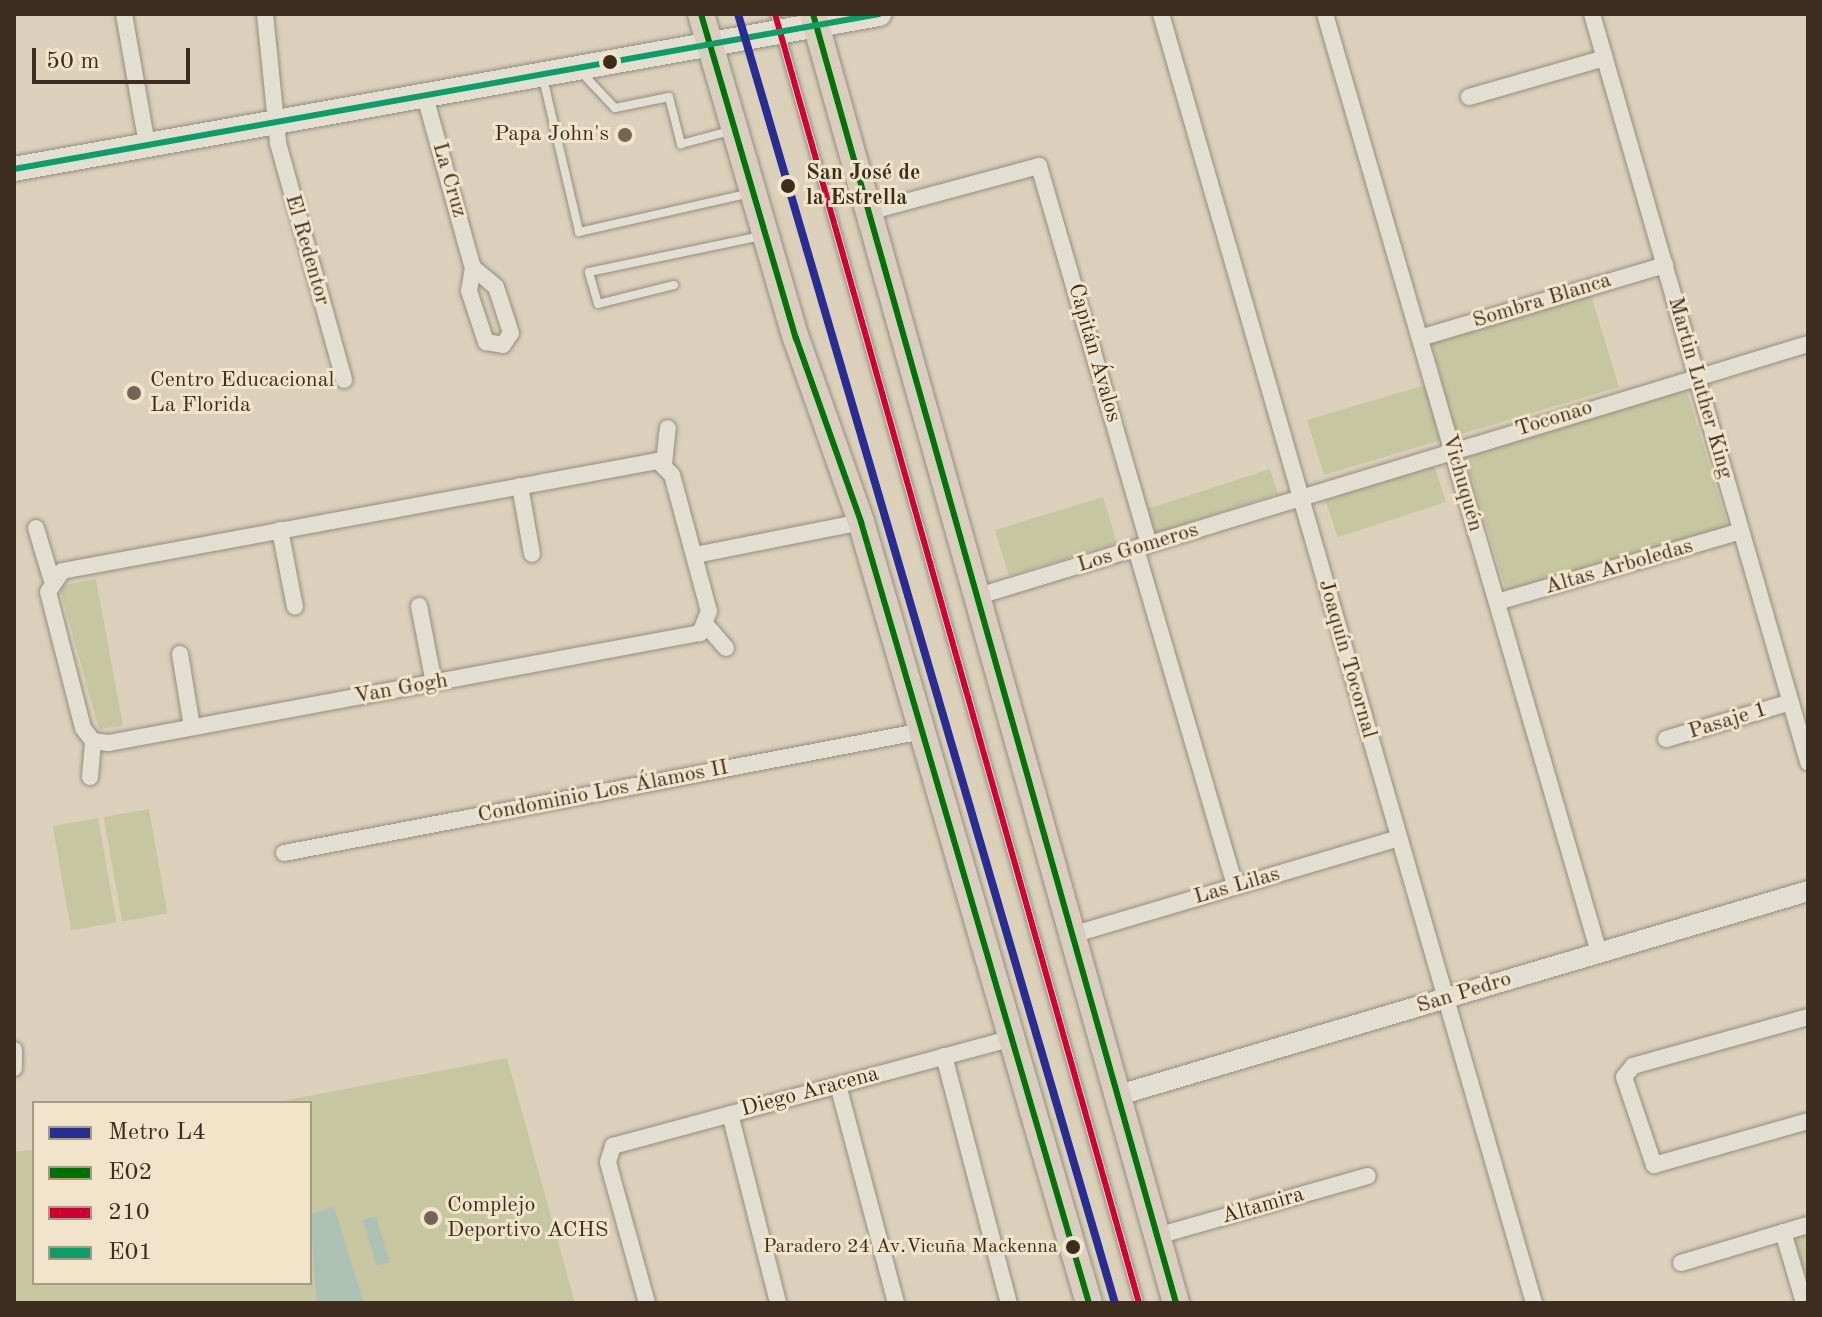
<!DOCTYPE html>
<meta charset="utf-8">
<style>
body{margin:0}
#map{position:relative;width:1822px;height:1317px;overflow:hidden;background:#dbd1bb;font-family:"Old Standard TT",serif}
div>[style]{position:absolute}
[style*='--x']{left:calc(var(--x)*1px);top:calc(var(--y)*1px);width:calc(var(--w)*1px);rotate:calc(var(--a)*1deg)}
.green>*{inset:0;background:#c6c7a1;transform-origin:0 0}
.water>*{inset:0;background:#acc0b3;transform-origin:0 0}
.roads{filter:drop-shadow(0 0 2px #958d80) drop-shadow(0 0 2px #958d80)}
.service>*{height:8px;margin:-4px;padding:0 4px;transform-origin:4px;border-radius:4px;background:#e3ded2}
.minor>*{height:16px;margin:-8px;padding:0 8px;transform-origin:8px;border-radius:8px;background:#e3ded2}
.tertiary>*{height:20px;margin:-10px;padding:0 10px;transform-origin:10px;border-radius:10px;background:#e3ded2}
.secondary>*{height:24px;margin:-12px;padding:0 12px;transform-origin:12px;border-radius:12px;background:#e3ded2}
.primary>*{height:26px;margin:-13px;padding:0 13px;transform-origin:13px;border-radius:13px;background:#d7cebe}
.bus-1>*{height:6px;margin:-3px;padding:0 3px;transform-origin:3px;border-radius:3px;background:#007106}
.bus-2>*{height:6px;margin:-3px;padding:0 3px;transform-origin:3px;border-radius:3px;background:#c03}
.bus-3>*{height:6px;margin:-3px;padding:0 3px;transform-origin:3px;border-radius:3px;background:#0f9d67}
.metro-1>*{height:8px;margin:-4px;padding:0 4px;transform-origin:4px;border-radius:4px;background:#292d91}
.dots>*{width:22px;height:22px;translate:-50% -50%;box-sizing:border-box;border:4px solid #f0e5ca;border-radius:50%}
span{translate:-50% -50%;white-space:nowrap;text-align:center;line-height:1.15;-webkit-text-stroke:6px #f0e5ca;paint-order:stroke}
.bus-label{font-size:20px;color:#3d2d1f}
.right{translate:-100% -50%;text-align:right}
.poi-label{font-size:22px;color:#3d2d1f}
.left{translate:0 -50%;text-align:left}
.stop-label{font-size:22px;color:#3d2d1f;font-weight:700}
.street-label{font-size:22px;color:#3d2d1f}
.frame{position:absolute;inset:0;border:16px solid #3d2d1f;pointer-events:none}
.legend{position:absolute;left:32px;top:1101px;width:280px;height:184px;box-sizing:border-box;background:#f0e5ca;border:2px solid #a89b86;margin:0;padding:10px 14px;list-style:none;font-size:24px;color:#3d2d1f}
.legend li{display:flex;align-items:center;gap:16px;height:40px}
.legend b{width:40px;border:2px solid #a89b86}
.scale{position:absolute;left:32px;top:48px;width:158px;height:36px;box-sizing:border-box;border:4px solid #3d2d1f;border-top:0;padding-left:10px;font-size:24px;line-height:28px;white-space:nowrap;color:#3d2d1f;-webkit-text-stroke:6px #f0e5ca;paint-order:stroke}
</style>
<div id="map">
<div class="green">
<i style="clip-path:polygon(1591px 295px,1619px 387px,1324px 475px,1307px 420px,1442px 380px,1431px 343px)"></i>
<i style="left:1686px;top:389px;width:145px;height:231px;rotate:73deg"></i>
<i style="left:1434px;top:465px;width:39px;height:114px;rotate:72deg"></i>
<i style="left:1270px;top:469px;width:26px;height:130px;rotate:72deg"></i>
<i style="left:1103px;top:497px;width:48px;height:113px;rotate:73deg"></i>
<i style="clip-path:polygon(96px 579px,123px 726px,99px 729px,59px 586px)"></i>
<i style="left:149px;top:809px;width:106px;height:46px;rotate:80deg"></i>
<i style="left:98px;top:818px;width:106px;height:46px;rotate:80deg"></i>
<i style="clip-path:polygon(507px 1058px,575px 1303px,14px 1303px,14px 1152px,34px 1149px,34px 1283px,310px 1283px,310px 1103px,272px 1103px)"></i>
<i style="clip-path:polygon(1808px 1229px,1808px 1286px,1792px 1233px)"></i>
</div>
<div class="water">
<i style="clip-path:polygon(334px 1207px,364px 1303px,317px 1303px,310px 1215px)"></i>
<i style="left:376px;top:1216px;width:48px;height:14px;rotate:73deg"></i>
</div>
<div class="roads">
<div class="service">
<i style="--x:775;--y:14;--w:1339;--a:74.23"></i>
<i style="--x:582;--y:73;--w:48;--a:46.7"></i>
<i style="--x:615;--y:108;--w:55;--a:-11.5"></i>
<i style="--x:669;--y:97;--w:49;--a:75.7"></i>
<i style="--x:681;--y:144;--w:51;--a:-14.9"></i>
<i style="--x:543;--y:78;--w:158;--a:76.8"></i>
<i style="--x:579;--y:232;--w:176;--a:-12.8"></i>
<i style="--x:674;--y:285;--w:78;--a:166"></i>
<i style="--x:598;--y:304;--w:33;--a:-106"></i>
<i style="--x:589;--y:272;--w:176;--a:-11.8"></i>
</div>
<div class="minor">
<i style="--x:124;--y:14;--w:132;--a:80"></i>
<i style="--x:265;--y:14;--w:130;--a:84.2"></i>
<i style="--x:278;--y:143;--w:246;--a:74.4"></i>
<i style="--x:1161;--y:14;--w:1342;--a:73.86"></i>
<i style="--x:1325;--y:14;--w:978;--a:73.73"></i>
<i style="--x:1592;--y:14;--w:779;--a:73.89"></i>
<i style="--x:424;--y:93;--w:182;--a:74.4"></i>
<i style="--x:473;--y:268;--w:23;--a:100"></i>
<i style="--x:469;--y:291;--w:54;--a:71.6"></i>
<i style="--x:486;--y:342;--w:17;--a:10"></i>
<i style="--x:503;--y:345;--w:14;--a:-56"></i>
<i style="--x:511;--y:333;--w:48;--a:-108.1"></i>
<i style="--x:496;--y:287;--w:30;--a:-140"></i>
<i style="--x:1469;--y:97;--w:141;--a:-16"></i>
<i style="--x:872;--y:211;--w:173;--a:-15.1"></i>
<i style="--x:1039;--y:166;--w:394;--a:73.8"></i>
<i style="--x:1420;--y:338;--w:256;--a:-16.6"></i>
<i style="--x:658;--y:461;--w:20;--a:45"></i>
<i style="--x:672;--y:475;--w:141;--a:74.8"></i>
<i style="--x:709;--y:611;--w:24;--a:112"></i>
<i style="--x:700;--y:633;--w:602;--a:169.47"></i>
<i style="--x:108;--y:743;--w:15;--a:-172"></i>
<i style="--x:93;--y:741;--w:16;--a:-128"></i>
<i style="--x:83;--y:728;--w:140;--a:-104.4"></i>
<i style="--x:48;--y:592;--w:25;--a:-56"></i>
<i style="--x:62;--y:571;--w:606;--a:-10.46"></i>
<i style="--x:664;--y:464;--w:36;--a:-84"></i>
<i style="--x:520;--y:486;--w:69;--a:80"></i>
<i style="--x:36;--y:528;--w:52;--a:73.3"></i>
<i style="--x:280;--y:530;--w:78;--a:79"></i>
<i style="--x:1136;--y:549;--w:351;--a:73.6"></i>
<i style="--x:695;--y:555;--w:169;--a:-11.2"></i>
<i style="--x:975;--y:597;--w:871;--a:-16.89"></i>
<i style="--x:1497;--y:602;--w:254;--a:-16.2"></i>
<i style="--x:419;--y:606;--w:78;--a:79"></i>
<i style="--x:707;--y:626;--w:29;--a:49"></i>
<i style="--x:180;--y:654;--w:74;--a:80.7"></i>
<i style="--x:1666;--y:739;--w:130;--a:-16.5"></i>
<i style="--x:90;--y:777;--w:36;--a:-85"></i>
<i style="--x:284;--y:853;--w:651;--a:-10.81"></i>
<i style="--x:1075;--y:934;--w:338;--a:-16.5"></i>
<i style="--x:1808;--y:1017;--w:182;--a:164.4"></i>
<i style="--x:1633;--y:1066;--w:14;--a:129"></i>
<i style="--x:1624;--y:1077;--w:93;--a:71.2"></i>
<i style="--x:1654;--y:1165;--w:160;--a:-15.9"></i>
<i style="--x:14;--y:1050;--w:18;--a:90"></i>
<i style="--x:944;--y:1056;--w:255;--a:75.3"></i>
<i style="--x:838;--y:1085;--w:226;--a:75.1"></i>
<i style="--x:730;--y:1114;--w:195;--a:75.7"></i>
<i style="--x:1783;--y:1232;--w:74;--a:73.5"></i>
<i style="--x:1157;--y:1236;--w:219;--a:-15.9"></i>
<i style="--x:1681;--y:1263;--w:133;--a:-16.7"></i>
<i style="--x:647;--y:1303;--w:146;--a:-105.5"></i>
<i style="--x:608;--y:1162;--w:17;--a:-73"></i>
<i style="--x:613;--y:1146;--w:413;--a:-15.1"></i>
</div>
<div class="tertiary">
<i style="--x:1119;--y:1095;--w:719;--a:-16.49"></i>
</div>
<div class="secondary">
<i style="--x:14;--y:169;--w:879;--a:-10.16"></i>
</div>
<div class="primary">
<i style="--x:701;--y:14;--w:338;--a:73.7"></i>
<i style="--x:796;--y:338;--w:195;--a:70.5"></i>
<i style="--x:861;--y:522;--w:814;--a:73.73"></i>
<i style="--x:813;--y:14;--w:1339;--a:74.27"></i>
</div>
</div>
<div class="bus-1">
<i style="--x:701;--y:14;--w:338;--a:73.7"></i>
<i style="--x:796;--y:338;--w:195;--a:70.5"></i>
<i style="--x:861;--y:522;--w:814;--a:73.73"></i>
<i style="--x:813;--y:14;--w:1339;--a:74.27"></i>
</div>
<div class="bus-2">
<i style="--x:775;--y:14;--w:1339;--a:74.23"></i>
</div>
<div class="bus-3">
<i style="--x:14;--y:169;--w:879;--a:-10.16"></i>
</div>
<div class="metro-1">
<i style="--x:738;--y:14;--w:1343;--a:73.7"></i>
</div>
<div class="dots">
<i style="left:610px;top:62px;background:#3d2d1f"></i>
<i style="left:625px;top:135px;background:#746656"></i>
<i style="left:788px;top:186px;background:#3d2d1f"></i>
<i style="left:134px;top:393px;background:#746656"></i>
<i style="left:431px;top:1218px;background:#746656"></i>
<i style="left:1073px;top:1247px;background:#3d2d1f"></i>
</div>
<div class="bus-label">
<span class="right" style="left:1058px;top:1247px">Paradero 24 Av.Vicuña Mackenna</span>
</div>
<div class="poi-label">
<span class="right" style="left:609px;top:135px">Papa John's</span>
<span class="left" style="left:150px;top:393px">Centro Educacional<br>La Florida</span>
<span class="left" style="left:447px;top:1218px">Complejo<br>Deportivo ACHS</span>
</div>
<div class="stop-label">
<span class="left" style="left:806px;top:186px">San José de<br>la Estrella</span>
</div>
<div class="street-label">
<span style="left:449px;top:180px;rotate:74deg">La Cruz</span>
<span style="left:307px;top:250px;rotate:74deg">El Redentor</span>
<span style="left:1542px;top:301px;rotate:-17deg">Sombra Blanca</span>
<span style="left:1094px;top:353px;rotate:74deg">Capitán Ávalos</span>
<span style="left:1700px;top:388px;rotate:74deg">Martin Luther King</span>
<span style="left:1554px;top:419px;rotate:-17deg">Toconao</span>
<span style="left:1462px;top:483px;rotate:74deg">Vichuquén</span>
<span style="left:1138px;top:548px;rotate:-17deg">Los Gomeros</span>
<span style="left:1619px;top:567px;rotate:-16deg">Altas Arboledas</span>
<span style="left:1347px;top:659px;rotate:74deg">Joaquín Tocornal</span>
<span style="left:401px;top:689px;rotate:-10deg">Van Gogh</span>
<span style="left:1728px;top:721px;rotate:-17deg">Pasaje 1</span>
<span style="left:603px;top:792px;rotate:-11deg">Condominio Los Álamos II</span>
<span style="left:1237px;top:886px;rotate:-16deg">Las Lilas</span>
<span style="left:1464px;top:993px;rotate:-17deg">San Pedro</span>
<span style="left:810px;top:1092px;rotate:-15deg">Diego Aracena</span>
<span style="left:1263px;top:1206px;rotate:-16deg">Altamira</span>
</div>
<div class="frame"></div>
<ul class="legend">
<li><b style="height:10px;background:#292d91"></b>Metro L4</li>
<li><b style="height:10px;background:#007106"></b>E02</li>
<li><b style="height:10px;background:#c03"></b>210</li>
<li><b style="height:10px;background:#0f9d67"></b>E01</li>
</ul>
<div class="scale">50 m</div>
</div>
